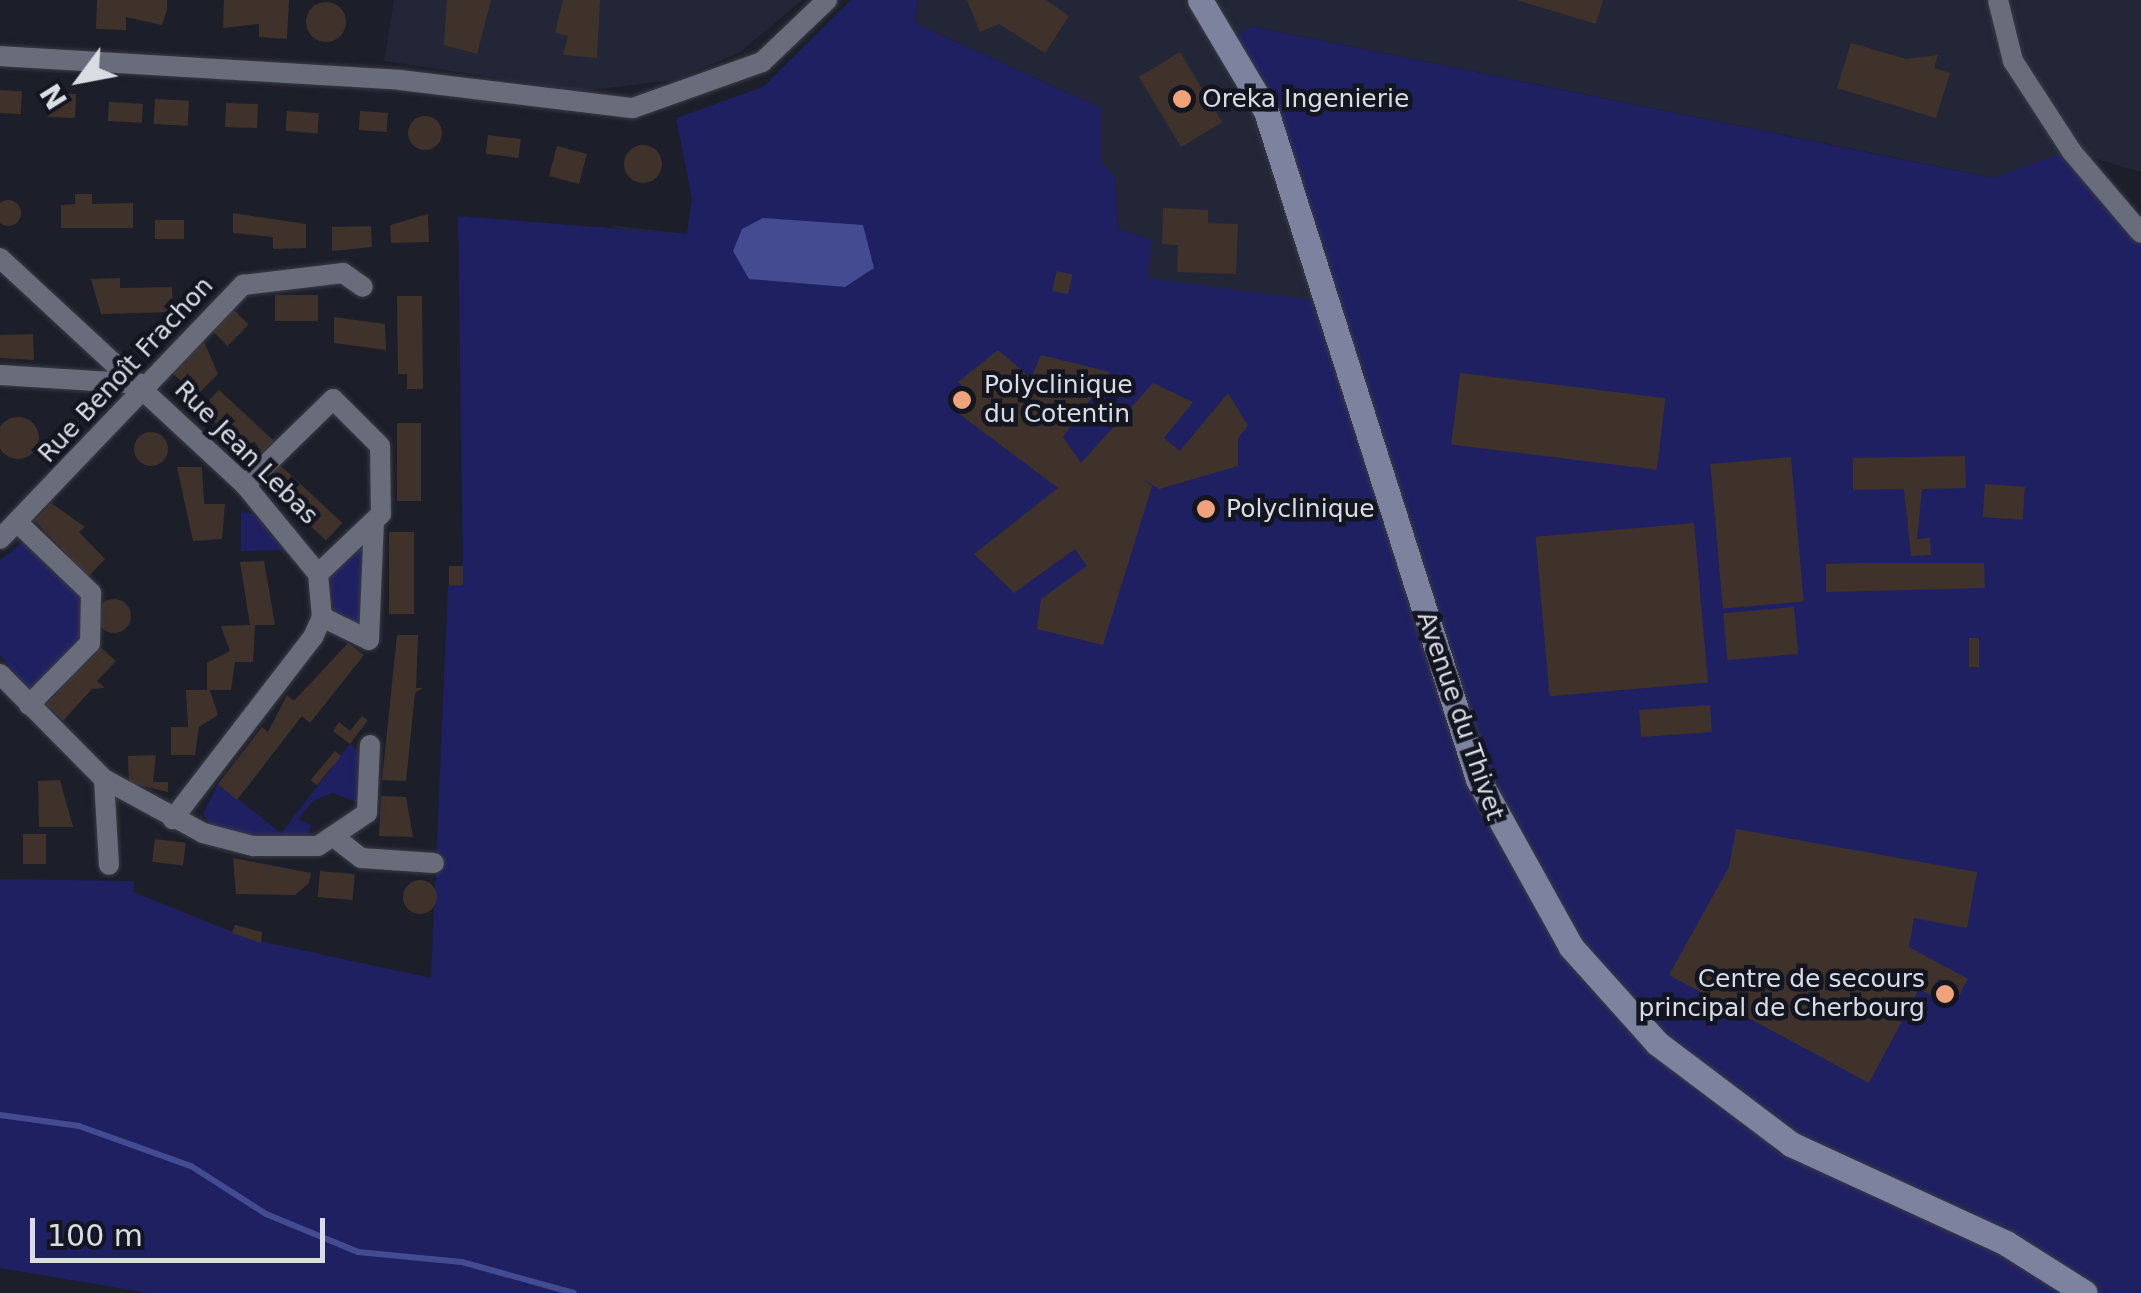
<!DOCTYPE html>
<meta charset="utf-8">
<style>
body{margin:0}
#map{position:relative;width:2141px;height:1293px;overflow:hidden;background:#1c1e2a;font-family:"DejaVu Sans",sans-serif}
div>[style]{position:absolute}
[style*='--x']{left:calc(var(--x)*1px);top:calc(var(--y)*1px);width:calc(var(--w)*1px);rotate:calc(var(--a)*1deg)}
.built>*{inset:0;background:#222637}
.green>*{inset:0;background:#1f2062}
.water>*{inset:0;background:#444b91}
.stream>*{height:6px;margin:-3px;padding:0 3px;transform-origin:3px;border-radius:3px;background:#444b91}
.building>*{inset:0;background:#3f322b;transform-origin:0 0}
.round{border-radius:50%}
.roads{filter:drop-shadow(0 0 2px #3a3b44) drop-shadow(0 0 2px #3a3b44)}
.street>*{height:20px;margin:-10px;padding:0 10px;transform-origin:10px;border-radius:10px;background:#696c7a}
.secondary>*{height:25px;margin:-12.5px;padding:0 12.5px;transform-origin:12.5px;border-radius:12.5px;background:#7d839f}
.dots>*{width:28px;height:28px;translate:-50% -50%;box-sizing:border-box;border:5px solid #131520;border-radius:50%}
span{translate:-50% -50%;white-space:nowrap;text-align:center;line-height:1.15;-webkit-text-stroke:9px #131520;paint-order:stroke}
.poi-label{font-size:25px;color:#dadce4}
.left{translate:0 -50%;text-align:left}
.right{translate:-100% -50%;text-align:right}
.street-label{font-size:25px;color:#dadce4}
.north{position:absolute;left:30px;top:30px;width:100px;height:100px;-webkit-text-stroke:8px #131520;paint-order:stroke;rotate:238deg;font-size:28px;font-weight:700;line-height:40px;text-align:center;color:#dadce4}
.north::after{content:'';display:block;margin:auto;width:35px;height:45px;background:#dadce4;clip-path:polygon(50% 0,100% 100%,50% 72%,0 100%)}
.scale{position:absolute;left:30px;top:1218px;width:295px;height:45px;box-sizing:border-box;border:5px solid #dadce4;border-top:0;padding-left:12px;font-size:30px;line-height:35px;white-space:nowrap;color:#dadce4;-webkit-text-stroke:8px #131520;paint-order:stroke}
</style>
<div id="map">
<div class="built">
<i style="clip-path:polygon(394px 0,802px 0,739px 53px,674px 80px,582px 91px,384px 61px)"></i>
<i style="clip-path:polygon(918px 0,2141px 0,2141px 172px,2072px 152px,1994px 178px,1251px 26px,1328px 302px,1294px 299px,1358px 521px,609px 225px,687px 234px,692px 199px,1145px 238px,1118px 229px,1115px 177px,1101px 164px,1101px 108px,915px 23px)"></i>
</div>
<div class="green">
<i style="clip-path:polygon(851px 0,918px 0,915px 23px,1101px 108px,1101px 163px,1115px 177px,1118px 229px,1152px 240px,1148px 278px,1327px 302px,1231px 41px,1251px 26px,1993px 178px,2059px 154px,2141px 245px,2141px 1293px,149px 1293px,0 1268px,0 879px,134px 881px,133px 892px,250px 939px,431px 978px,448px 585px,463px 584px,458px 216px,687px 234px,692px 199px,676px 118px,763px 87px)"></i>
<i style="clip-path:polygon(241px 511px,255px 515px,284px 550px,241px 551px)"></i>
<i style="clip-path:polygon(27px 539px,81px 593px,84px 639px,31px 692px,0 655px,0 560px)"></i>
<i style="clip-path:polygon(365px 540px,361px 624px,357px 624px,335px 616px,330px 576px)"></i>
<i style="clip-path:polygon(350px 744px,362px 755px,357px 802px,333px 793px,314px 800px,298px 819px,311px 825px,308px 836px,277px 841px,211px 826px,203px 814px,218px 784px,281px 833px)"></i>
</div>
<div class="water">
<i style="clip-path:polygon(763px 218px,863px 225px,874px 268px,845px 287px,749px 279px,733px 251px,742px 229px)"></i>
</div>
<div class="stream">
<i style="--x:0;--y:1115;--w:80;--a:7.9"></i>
<i style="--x:79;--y:1126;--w:119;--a:19.7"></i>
<i style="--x:191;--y:1166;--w:89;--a:32.6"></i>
<i style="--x:266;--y:1214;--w:100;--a:22.4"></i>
<i style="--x:358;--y:1252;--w:104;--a:5.5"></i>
<i style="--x:462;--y:1262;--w:116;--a:15.5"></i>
</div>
<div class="building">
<i style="clip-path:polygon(97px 0,167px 0,167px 10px,162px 25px,126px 17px,126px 30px,96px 29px)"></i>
<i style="clip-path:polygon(289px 0,287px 39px,259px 37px,259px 24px,223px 28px,224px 0)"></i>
<i style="clip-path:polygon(447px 0,491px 0,477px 54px,444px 45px)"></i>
<i style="clip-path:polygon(563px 0,600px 0,597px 58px,563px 55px,568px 36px,555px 33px)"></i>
<i style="clip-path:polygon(967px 0,1046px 0,1069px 16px,1045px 53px,999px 24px,980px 32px)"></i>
<i style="clip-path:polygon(1517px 0,1603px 0,1596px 24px)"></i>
<i class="round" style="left:306px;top:2px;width:40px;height:40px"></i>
<i style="clip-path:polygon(1851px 43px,1906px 59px,1938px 55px,1934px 68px,1950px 73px,1936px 118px,1837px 88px)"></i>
<i style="left:1180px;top:52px;width:82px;height:48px;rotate:59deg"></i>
<i style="left:0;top:90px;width:22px;height:23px;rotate:3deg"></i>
<i style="left:49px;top:93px;width:27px;height:24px;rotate:2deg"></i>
<i style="left:155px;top:99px;width:34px;height:25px;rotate:3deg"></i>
<i style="left:109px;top:102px;width:34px;height:19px;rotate:3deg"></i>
<i style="left:226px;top:103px;width:32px;height:24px;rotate:2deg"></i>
<i style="left:287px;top:111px;width:32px;height:20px;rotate:4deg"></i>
<i style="left:360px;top:111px;width:28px;height:19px;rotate:4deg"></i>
<i class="round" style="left:408px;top:116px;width:34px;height:34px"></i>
<i style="left:488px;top:135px;width:33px;height:19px;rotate:7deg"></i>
<i class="round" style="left:624px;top:145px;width:38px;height:38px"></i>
<i style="left:557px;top:146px;width:31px;height:31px;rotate:15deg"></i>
<i style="clip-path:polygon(75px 194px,92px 194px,92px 204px,133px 203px,133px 228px,61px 228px,61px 205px,75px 204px)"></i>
<i class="round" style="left:-5px;top:200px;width:26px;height:26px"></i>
<i style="clip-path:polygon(1163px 208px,1208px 210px,1208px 223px,1238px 224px,1236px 274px,1177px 272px,1178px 245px,1162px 244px)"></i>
<i style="clip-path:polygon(233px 213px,306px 224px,306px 248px,273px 249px,273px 237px,233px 233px)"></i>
<i style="clip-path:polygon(428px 214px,429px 242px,391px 243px,390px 225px)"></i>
<i style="left:155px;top:220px;width:29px;height:19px"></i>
<i style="clip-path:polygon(371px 226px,372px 247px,332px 251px,332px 227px)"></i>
<i style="left:1057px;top:271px;width:16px;height:20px;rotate:14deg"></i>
<i style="clip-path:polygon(120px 278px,120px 288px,172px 287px,173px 312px,101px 314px,91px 279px)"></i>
<i style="left:318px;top:295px;width:26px;height:43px;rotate:90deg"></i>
<i style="clip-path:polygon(397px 296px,422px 296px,423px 389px,407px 389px,407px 374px,398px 374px)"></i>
<i style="left:231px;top:307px;width:25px;height:30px;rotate:45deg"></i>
<i style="clip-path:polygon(334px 317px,385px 324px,386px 350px,334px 343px)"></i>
<i style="clip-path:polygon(33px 334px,34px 360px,0 358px,0 335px)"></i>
<i style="clip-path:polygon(202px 337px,218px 374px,197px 395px,170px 371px)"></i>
<i style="clip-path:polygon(998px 350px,1031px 378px,1041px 355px,1110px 372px,1063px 437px,1081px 463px,1153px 383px,1193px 402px,1164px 438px,1180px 451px,1228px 393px,1248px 426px,1238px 438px,1238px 466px,1159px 489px,1143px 479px,1152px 486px,1103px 645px,1037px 629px,1041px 599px,1087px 566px,1075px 549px,1014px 593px,974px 554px,1058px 488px,950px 407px,966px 389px,958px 382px)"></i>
<i style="left:1460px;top:373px;width:207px;height:72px;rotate:7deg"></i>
<i style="clip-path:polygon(219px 390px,274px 441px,262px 453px,254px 441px,242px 454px,202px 407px)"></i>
<i class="round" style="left:-3px;top:417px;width:42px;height:42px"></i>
<i style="left:397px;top:423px;width:24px;height:78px"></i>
<i class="round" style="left:134px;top:432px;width:34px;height:34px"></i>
<i style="clip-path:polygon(1965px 456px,1966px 488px,1922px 489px,1917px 539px,1930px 538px,1931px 555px,1911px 556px,1904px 489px,1853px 490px,1853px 458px)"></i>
<i style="left:1791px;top:457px;width:145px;height:81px;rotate:85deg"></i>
<i style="left:278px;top:463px;width:88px;height:24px;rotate:43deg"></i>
<i style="clip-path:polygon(177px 467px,202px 467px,204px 504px,225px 504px,222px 539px,193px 541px)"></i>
<i style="left:1985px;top:484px;width:40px;height:33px;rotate:4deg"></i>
<i style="clip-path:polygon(51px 503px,85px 527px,79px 532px,105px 559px,88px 577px,34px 520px)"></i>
<i style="left:1694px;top:523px;width:160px;height:159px;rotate:85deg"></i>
<i style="left:389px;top:532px;width:25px;height:82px"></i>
<i style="clip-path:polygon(264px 561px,275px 625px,255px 625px,253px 662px,235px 662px,231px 690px,207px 690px,207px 663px,230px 651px,221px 626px,250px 625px,240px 562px)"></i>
<i style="clip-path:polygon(1859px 563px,1984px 563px,1985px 588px,1826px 592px,1826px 564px)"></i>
<i style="left:449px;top:566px;width:14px;height:19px"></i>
<i class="round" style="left:97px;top:599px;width:34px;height:34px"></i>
<i style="left:1794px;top:607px;width:47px;height:71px;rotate:85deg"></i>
<i style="clip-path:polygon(397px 635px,418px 635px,416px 688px,423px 688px,415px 693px,406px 781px,382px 780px)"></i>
<i style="left:1969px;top:638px;width:10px;height:29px"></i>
<i style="clip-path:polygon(348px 643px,364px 655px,310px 723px,302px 716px,237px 800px,218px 784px,262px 727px,268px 732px,287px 695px,294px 701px)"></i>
<i style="clip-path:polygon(98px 645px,116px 661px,97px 681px,105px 688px,92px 689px,63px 721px,46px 705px)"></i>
<i style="clip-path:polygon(186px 690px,210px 690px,218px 715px,199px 727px,195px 755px,171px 755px,171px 727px,188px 727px)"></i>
<i style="left:1710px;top:705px;width:27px;height:71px;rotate:86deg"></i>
<i style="clip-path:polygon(362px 716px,368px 720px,350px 744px,333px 731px,339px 722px,350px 731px)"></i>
<i style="left:335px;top:751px;width:8px;height:38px;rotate:40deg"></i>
<i style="clip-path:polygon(156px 755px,153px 782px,168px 782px,168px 792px,129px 783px,128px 756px)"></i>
<i style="clip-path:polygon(60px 780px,73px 827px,39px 827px,38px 781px)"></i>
<i style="clip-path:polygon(381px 796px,406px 797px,413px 837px,379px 836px)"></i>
<i style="clip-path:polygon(1736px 829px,1977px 872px,1967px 928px,1914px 918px,1909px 947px,1968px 979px,1954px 1005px,1941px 997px,1949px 984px,1939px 979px,1930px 995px,1919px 989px,1869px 1083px,1669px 975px,1729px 867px)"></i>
<i style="left:23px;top:834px;width:23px;height:30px"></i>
<i style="left:155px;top:839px;width:31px;height:23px;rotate:7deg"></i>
<i style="clip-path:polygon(233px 858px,311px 873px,309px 883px,295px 895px,236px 894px)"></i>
<i style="left:320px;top:871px;width:35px;height:26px;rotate:5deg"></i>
<i class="round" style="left:403px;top:880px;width:34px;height:34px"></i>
<i style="clip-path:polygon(235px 925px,262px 932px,261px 943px,232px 933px)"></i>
</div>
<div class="roads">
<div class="street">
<i style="--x:1998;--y:0;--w:63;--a:76.2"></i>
<i style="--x:2013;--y:61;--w:108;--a:57"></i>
<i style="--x:2072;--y:152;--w:106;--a:49.6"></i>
<i style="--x:0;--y:56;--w:401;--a:3.4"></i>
<i style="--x:400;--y:80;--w:235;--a:6.9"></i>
<i style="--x:633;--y:108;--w:137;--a:-19.6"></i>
<i style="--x:762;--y:62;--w:90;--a:-43.6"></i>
<i style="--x:0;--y:258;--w:334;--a:42.8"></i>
<i style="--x:245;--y:485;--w:115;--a:50.6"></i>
<i style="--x:318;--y:574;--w:43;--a:84.7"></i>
<i style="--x:322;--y:617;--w:22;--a:114"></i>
<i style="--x:313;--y:637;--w:230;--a:127.6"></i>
<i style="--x:0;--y:375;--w:143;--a:3.6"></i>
<i style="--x:245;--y:485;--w:123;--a:-44.3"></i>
<i style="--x:333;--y:399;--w:66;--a:45"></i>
<i style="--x:380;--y:446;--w:68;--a:89.2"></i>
<i style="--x:381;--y:514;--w:87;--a:136.4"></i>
<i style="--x:17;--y:522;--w:103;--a:43.8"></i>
<i style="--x:91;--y:593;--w:50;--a:91.1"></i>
<i style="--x:90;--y:643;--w:87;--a:134.5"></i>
<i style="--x:0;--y:539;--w:352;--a:-46.3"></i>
<i style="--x:243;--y:285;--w:101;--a:-6.8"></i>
<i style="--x:343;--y:273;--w:24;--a:35"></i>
<i style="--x:322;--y:617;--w:52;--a:26.1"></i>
<i style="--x:369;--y:640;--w:118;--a:-87.6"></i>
<i style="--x:0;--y:674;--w:148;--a:45.3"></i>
<i style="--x:104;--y:779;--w:113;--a:28.6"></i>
<i style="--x:203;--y:833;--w:52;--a:14.6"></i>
<i style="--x:253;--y:846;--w:65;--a:0"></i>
<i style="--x:318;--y:846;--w:59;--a:-34"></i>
<i style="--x:367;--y:813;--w:68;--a:-87.5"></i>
<i style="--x:104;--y:779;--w:86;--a:86.7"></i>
<i style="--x:334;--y:837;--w:34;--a:38"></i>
<i style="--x:361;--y:858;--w:73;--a:3.9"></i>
</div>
<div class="secondary">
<i style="--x:1200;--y:0;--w:129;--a:59.3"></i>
<i style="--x:1266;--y:111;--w:701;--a:72.39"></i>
<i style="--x:1478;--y:779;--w:192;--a:61"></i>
<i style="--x:1571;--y:947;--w:129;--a:48.1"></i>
<i style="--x:1657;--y:1043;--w:168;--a:37"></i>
<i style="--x:1791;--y:1144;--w:237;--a:24.7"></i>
<i style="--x:2006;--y:1243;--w:93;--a:32.3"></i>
</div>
</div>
<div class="dots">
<i style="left:1182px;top:99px;background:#f0a27a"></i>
<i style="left:962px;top:400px;background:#f0a27a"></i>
<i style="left:1206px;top:509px;background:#f0a27a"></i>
<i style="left:1945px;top:994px;background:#f0a27a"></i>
</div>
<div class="poi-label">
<span class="left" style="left:1202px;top:99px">Oreka Ingenierie</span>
<span class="left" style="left:984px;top:400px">Polyclinique<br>du Cotentin</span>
<span class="left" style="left:1226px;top:509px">Polyclinique</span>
<span class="right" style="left:1925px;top:994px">Centre de secours<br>principal de Cherbourg</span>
</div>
<div class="street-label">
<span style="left:126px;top:370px;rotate:-47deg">Rue Benoît Frachon</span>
<span style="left:246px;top:453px;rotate:45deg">Rue Jean Lebas</span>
<span style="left:1460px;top:716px;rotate:71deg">Avenue du Thivet</span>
</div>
<div class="north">N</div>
<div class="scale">100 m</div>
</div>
